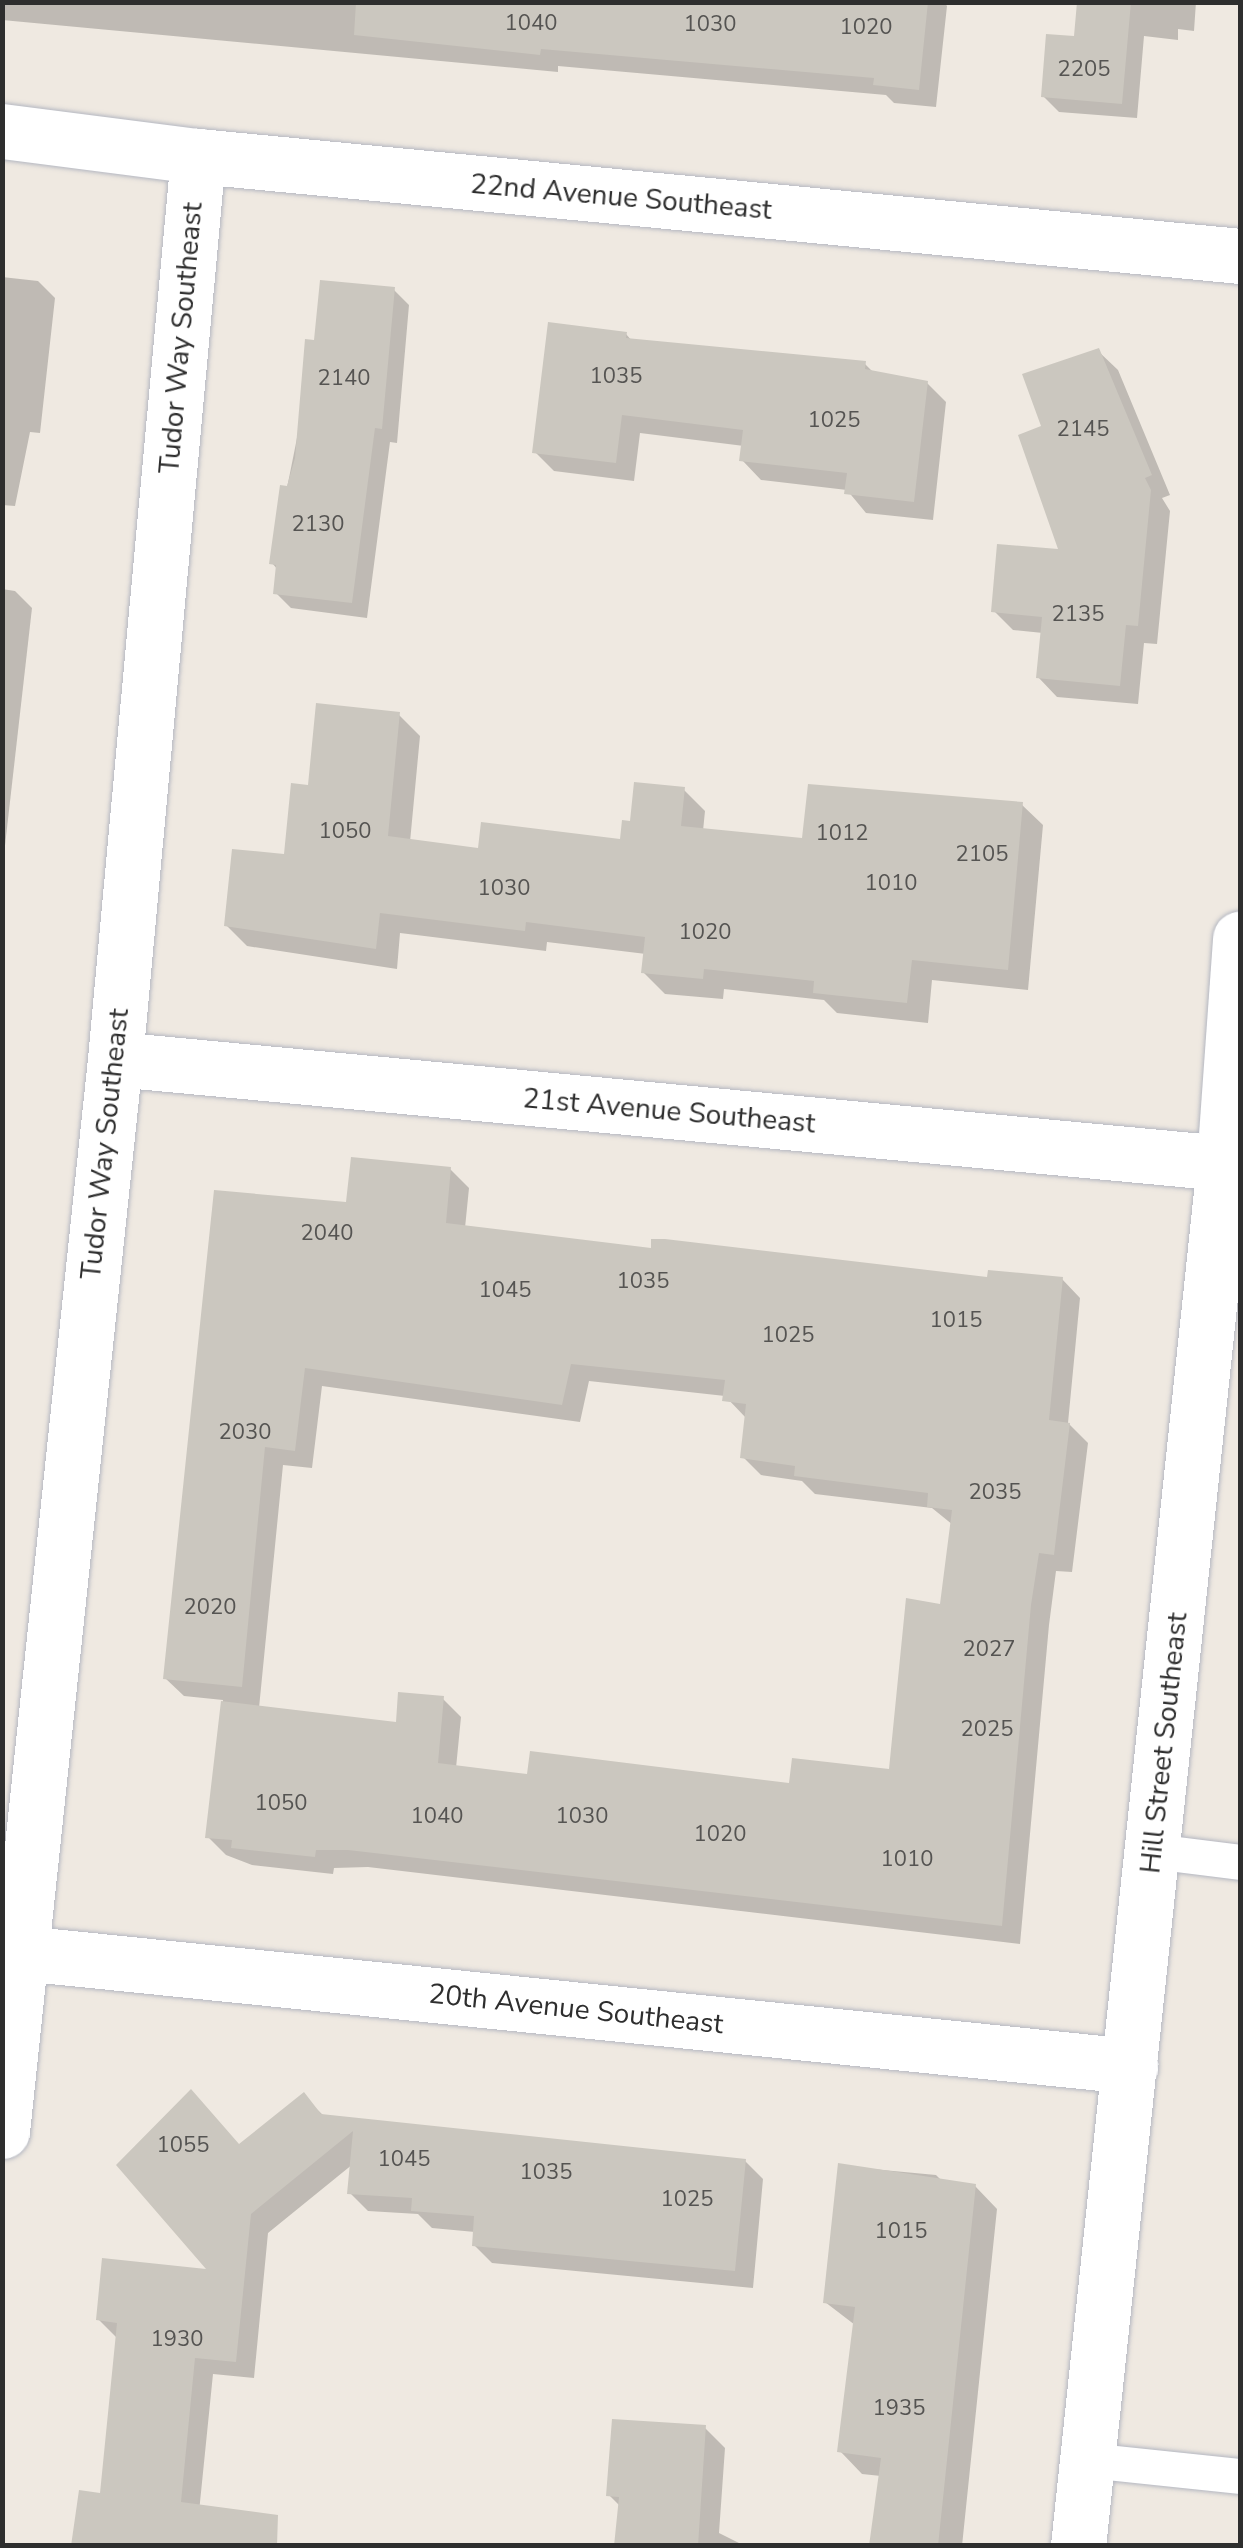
<!DOCTYPE html>
<style>
body{margin:0}
#map{position:relative;width:1243px;height:2548px;overflow:hidden;background:#efe9e1;font-family:"Nunito Sans",sans-serif}
div>[style]{position:absolute}
[style*='--x']{left:calc(var(--x)*1px);top:calc(var(--y)*1px);width:calc(var(--w)*1px);rotate:calc(var(--a)*1deg)}
.shadow>*{inset:0;background:#0003}
.building>*{inset:0;background:#cbc7bf}
.roads{filter:drop-shadow(0 0 2px #b4b7c1) drop-shadow(0 0 2px #b4b7c1)}
.service>*{height:35px;margin:-17.5px;padding:0 17.5px;transform-origin:17.5px;border-radius:17.5px;background:#fff}
.minor>*{height:55px;margin:-27.5px;padding:0 27.5px;transform-origin:27.5px;border-radius:27.5px;background:#fff}
.tertiary>*{height:55px;margin:-27.5px;padding:0 27.5px;transform-origin:27.5px;border-radius:27.5px;background:#fff}
span{translate:-50% -50%;white-space:nowrap;text-align:center;line-height:1.15;-webkit-text-stroke:8px #fff;paint-order:stroke}
.number-label{font-size:22px;color:#555452}
.number-label span{-webkit-text-stroke-width:0}
.street-label{font-size:28px;color:#2e2e2e}
.frame{position:absolute;inset:0;border:5px solid #2e2e2e;pointer-events:none}
</style>
<div id="map">
<div class="shadow">
<i style="clip-path:polygon(2px 2px,944px 2px,947px 6px,936px 107px,894px 103px,886px 95px,558px 66px,558px 72px,2px 20px)"></i>
<i style="clip-path:polygon(1080px 2px,1196px 2px,1194px 31px,1178px 29px,1178px 40px,1144px 36px,1137px 118px,1059px 112px,1043px 96px,1077px 39px)"></i>
<i style="clip-path:polygon(2px 277px,38px 281px,55px 298px,40px 433px,30px 432px,15px 506px,2px 505px)"></i>
<i style="clip-path:polygon(394px 290px,409px 305px,397px 443px,390px 442px,367px 618px,291px 608px,276px 593px,278px 570px,272px 563px,316px 343px)"></i>
<i style="clip-path:polygon(626px 334px,632px 341px,864px 363px,874px 373px,927px 383px,946px 402px,933px 520px,866px 513px,847px 490px,761px 480px,742px 460px,744px 446px,640px 433px,634px 481px,554px 471px,535px 452px)"></i>
<i style="clip-path:polygon(1098px 351px,1118px 370px,1170px 495px,1162px 498px,1170px 511px,1157px 644px,1144px 643px,1138px 704px,1057px 697px,1038px 677px,1043px 633px,1013px 630px,994px 611px,1062px 552px,1044px 428px)"></i>
<i style="clip-path:polygon(2px 589px,15px 591px,32px 608px,2px 872px)"></i>
<i style="clip-path:polygon(399px 715px,420px 736px,410px 842px,480px 850px,623px 842px,633px 824px,684px 790px,705px 811px,703px 831px,804px 841px,1021px 804px,1043px 825px,1028px 990px,932px 980px,928px 1023px,837px 1013px,824px 1000px,724px 989px,723px 999px,665px 994px,644px 973px,646px 954px,547px 942px,546px 951px,400px 933px,397px 969px,247px 946px,226px 925px,286px 857px,310px 788px)"></i>
<i style="clip-path:polygon(evenodd,450px 1169px,469px 1188px,465px 1228px,653px 1251px,989px 1279px,1062px 1279px,1080px 1298px,1068px 1423px,1088px 1443px,1072px 1572px,1056px 1571px,1049px 1625px,1020px 1944px,368px 1867px,334px 1868px,333px 1874px,252px 1865px,226px 1855px,208px 1837px,223px 1700px,184px 1696px,165px 1678px,349px 1205px,450px 1169px,589px 1381px,725px 1396px,747px 1419px,743px 1457px,761px 1475px,802px 1481px,815px 1494px,932px 1508px,953px 1525px,943px 1606px,891px 1771px,792px 1786px,529px 1777px,456px 1768px,461px 1717px,442px 1698px,398px 1725px,259px 1708px,283px 1465px,312px 1468px,322px 1386px,580px 1422px,589px 1381px)"></i>
<i style="clip-path:polygon(303px 2096px,324px 2116px,745px 2161px,763px 2179px,753px 2288px,492px 2263px,474px 2245px,475px 2232px,432px 2228px,418px 2214px,368px 2211px,350px 2193px,353px 2164px,268px 2233px,254px 2378px,213px 2374px,199px 2512px,102px 2495px,118px 2339px,98px 2319px,212px 2272px,240px 2146px)"></i>
<i style="clip-path:polygon(840px 2166px,936px 2175px,944px 2183px,975px 2186px,997px 2209px,962px 2546px,894px 2546px,881px 2476px,862px 2474px,840px 2451px,855px 2325px,825px 2302px)"></i>
<i style="clip-path:polygon(705px 2428px,725px 2448px,719px 2533px,745px 2546px,617px 2546px,621px 2507px,609px 2495px)"></i>
</div>
<div class="building">
<i style="clip-path:polygon(356px 2px,928px 2px,919px 90px,873px 85px,874px 78px,541px 49px,540px 55px,354px 35px)"></i>
<i style="clip-path:polygon(1077px 2px,1131px 2px,1122px 104px,1041px 97px,1046px 34px,1074px 36px)"></i>
<i style="clip-path:polygon(320px 280px,395px 287px,382px 429px,375px 428px,352px 603px,273px 594px,276px 565px,269px 564px,280px 485px,287px 486px,295px 458px,305px 339px,314px 340px)"></i>
<i style="clip-path:polygon(548px 322px,627px 332px,626px 338px,866px 361px,865px 369px,928px 381px,914px 502px,844px 494px,847px 473px,739px 461px,743px 430px,622px 415px,616px 463px,532px 453px)"></i>
<i style="clip-path:polygon(1099px 348px,1152px 475px,1145px 478px,1151px 490px,1138px 626px,1126px 625px,1120px 686px,1036px 678px,1042px 617px,991px 612px,997px 544px,1058px 549px,1018px 435px,1041px 426px,1022px 374px)"></i>
<i style="clip-path:polygon(316px 703px,400px 712px,388px 836px,478px 848px,481px 822px,620px 839px,622px 820px,630px 821px,634px 782px,685px 787px,681px 826px,802px 838px,808px 784px,1023px 802px,1008px 970px,912px 960px,907px 1003px,813px 993px,814px 981px,704px 969px,703px 979px,641px 973px,645px 937px,526px 922px,525px 931px,380px 913px,376px 949px,224px 926px,232px 849px,284px 854px,291px 783px,308px 785px)"></i>
<i style="clip-path:polygon(351px 1157px,451px 1167px,446px 1223px,651px 1248px,651px 1239px,665px 1239px,987px 1277px,988px 1270px,1063px 1277px,1049px 1420px,1070px 1423px,1054px 1555px,1039px 1553px,1031px 1605px,1002px 1926px,348px 1850px,316px 1850px,315px 1857px,231px 1848px,232px 1840px,205px 1838px,221px 1701px,396px 1722px,398px 1692px,444px 1696px,438px 1763px,527px 1774px,530px 1751px,789px 1783px,792px 1758px,889px 1769px,906px 1598px,940px 1604px,952px 1510px,927px 1507px,928px 1493px,794px 1476px,795px 1466px,740px 1458px,746px 1404px,722px 1401px,725px 1380px,571px 1364px,562px 1405px,305px 1368px,295px 1451px,265px 1447px,242px 1687px,163px 1679px,214px 1190px,346px 1202px)"></i>
<i style="clip-path:polygon(191px 2089px,239px 2144px,304px 2092px,321px 2114px,746px 2159px,735px 2271px,472px 2246px,474px 2216px,411px 2211px,412px 2198px,347px 2194px,353px 2131px,251px 2214px,236px 2362px,195px 2358px,181px 2502px,278px 2515px,277px 2546px,71px 2546px,79px 2490px,100px 2493px,117px 2323px,96px 2320px,102px 2258px,206px 2269px,116px 2165px)"></i>
<i style="clip-path:polygon(838px 2163px,976px 2184px,938px 2546px,869px 2546px,881px 2458px,837px 2452px,855px 2307px,823px 2303px)"></i>
<i style="clip-path:polygon(612px 2419px,706px 2425px,698px 2546px,614px 2546px,619px 2497px,606px 2496px)"></i>
</div>
<div class="roads">
<div class="service">
<i style="--x:1153;--y:1851;--w:88;--a:7.2"></i>
<i style="--x:1087;--y:2460;--w:154;--a:6"></i>
</div>
<div class="minor">
<i style="--x:2;--y:131;--w:198;--a:7.3"></i>
<i style="--x:198;--y:156;--w:1047;--a:5.48"></i>
<i style="--x:115;--y:1059;--w:1114;--a:5.36"></i>
<i style="--x:22;--y:1953;--w:1114;--a:5.82"></i>
<i style="--x:2;--y:2131;--w:1078;--a:-83.98"></i>
<i style="--x:115;--y:1059;--w:907;--a:-84.75"></i>
</div>
<div class="tertiary">
<i style="--x:1078;--y:2546;--w:1391;--a:-83.97"></i>
<i style="--x:1224;--y:1163;--w:225;--a:-85.9"></i>
</div>
</div>
<div class="number-label">
<span style="left:531px;top:24px">1040</span>
<span style="left:710px;top:25px">1030</span>
<span style="left:866px;top:28px">1020</span>
<span style="left:1084px;top:70px">2205</span>
<span style="left:616px;top:377px">1035</span>
<span style="left:344px;top:379px">2140</span>
<span style="left:834px;top:421px">1025</span>
<span style="left:1083px;top:430px">2145</span>
<span style="left:318px;top:525px">2130</span>
<span style="left:1078px;top:615px">2135</span>
<span style="left:345px;top:832px">1050</span>
<span style="left:842px;top:834px">1012</span>
<span style="left:982px;top:855px">2105</span>
<span style="left:891px;top:884px">1010</span>
<span style="left:504px;top:889px">1030</span>
<span style="left:705px;top:933px">1020</span>
<span style="left:327px;top:1234px">2040</span>
<span style="left:643px;top:1282px">1035</span>
<span style="left:505px;top:1291px">1045</span>
<span style="left:956px;top:1321px">1015</span>
<span style="left:788px;top:1336px">1025</span>
<span style="left:245px;top:1433px">2030</span>
<span style="left:995px;top:1493px">2035</span>
<span style="left:210px;top:1608px">2020</span>
<span style="left:989px;top:1650px">2027</span>
<span style="left:987px;top:1730px">2025</span>
<span style="left:281px;top:1804px">1050</span>
<span style="left:437px;top:1817px">1040</span>
<span style="left:582px;top:1817px">1030</span>
<span style="left:720px;top:1835px">1020</span>
<span style="left:907px;top:1860px">1010</span>
<span style="left:183px;top:2146px">1055</span>
<span style="left:404px;top:2160px">1045</span>
<span style="left:546px;top:2173px">1035</span>
<span style="left:687px;top:2200px">1025</span>
<span style="left:901px;top:2232px">1015</span>
<span style="left:177px;top:2340px">1930</span>
<span style="left:899px;top:2409px">1935</span>
</div>
<div class="street-label">
<span style="left:621px;top:197px;rotate:5deg">22nd Avenue Southeast</span>
<span style="left:181px;top:338px;rotate:-85deg">Tudor Way Southeast</span>
<span style="left:669px;top:1111px;rotate:5deg">21st Avenue Southeast</span>
<span style="left:105px;top:1144px;rotate:-84deg">Tudor Way Southeast</span>
<span style="left:1164px;top:1743px;rotate:-84deg">Hill Street Southeast</span>
<span style="left:576px;top:2009px;rotate:6deg">20th Avenue Southeast</span>
</div>
<div class="frame"></div>
</div>
